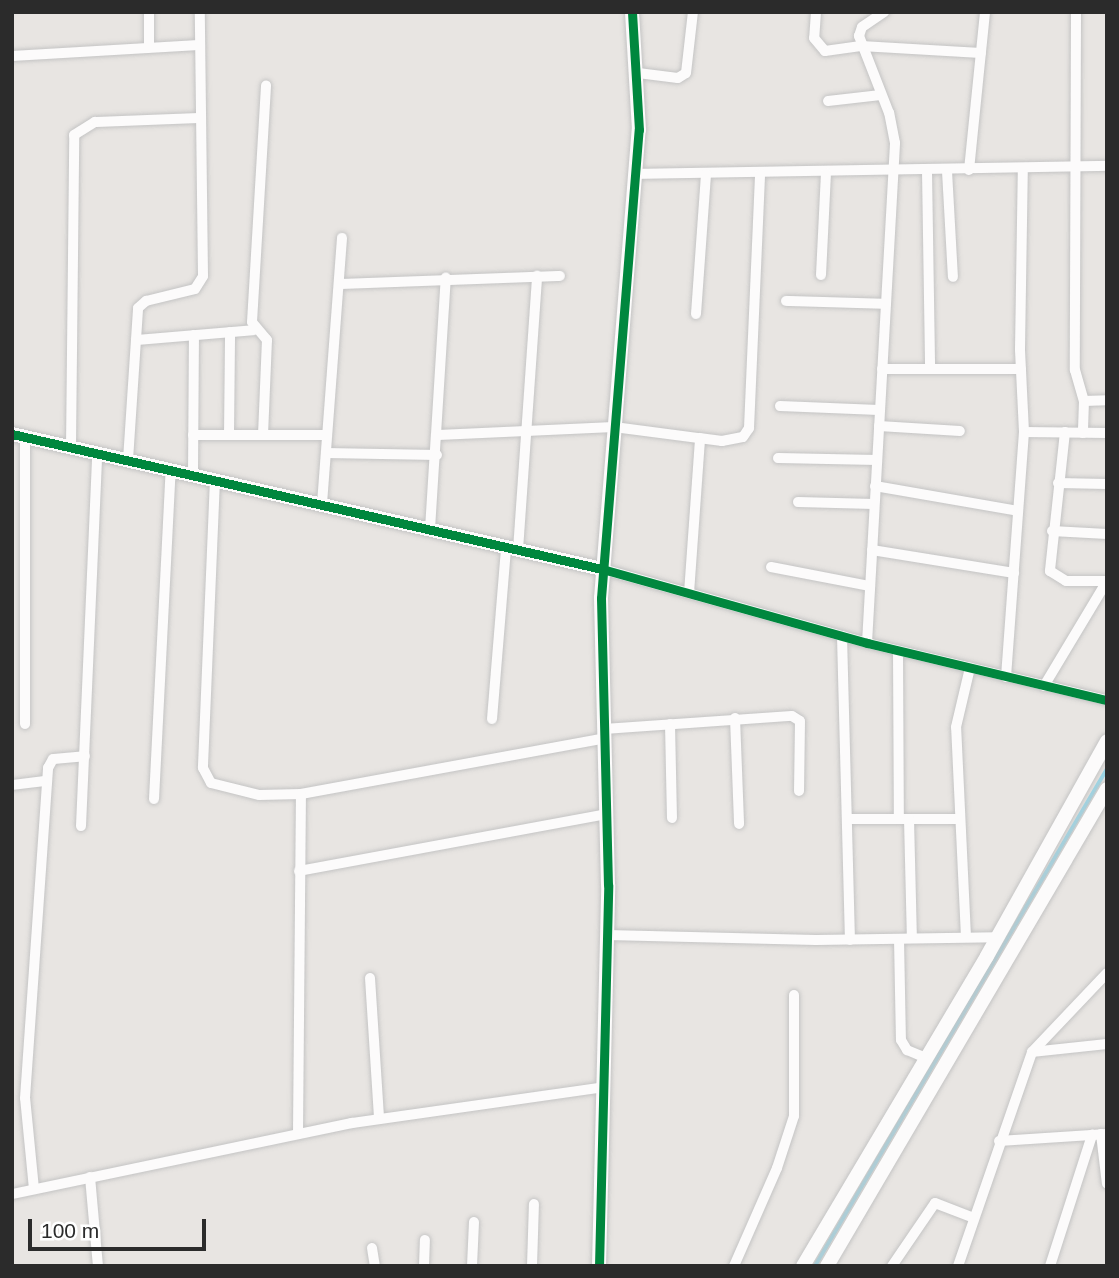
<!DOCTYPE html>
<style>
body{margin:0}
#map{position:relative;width:1119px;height:1278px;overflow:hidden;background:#e8e5e2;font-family:Arial,sans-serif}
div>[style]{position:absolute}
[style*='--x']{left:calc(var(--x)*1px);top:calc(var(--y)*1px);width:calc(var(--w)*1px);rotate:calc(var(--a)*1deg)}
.stream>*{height:3.5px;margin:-1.75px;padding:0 1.75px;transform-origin:1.75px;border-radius:1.75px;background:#99d5e6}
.roads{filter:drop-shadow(0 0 2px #c4c4c4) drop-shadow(0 0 2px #c4c4c4)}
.minor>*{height:10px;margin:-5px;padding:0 5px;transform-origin:5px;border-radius:5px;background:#fcfbfb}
.tertiary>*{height:14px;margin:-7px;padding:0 7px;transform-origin:7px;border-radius:7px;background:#fcfbfb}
.cycleway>*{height:9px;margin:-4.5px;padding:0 4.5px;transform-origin:4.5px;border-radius:4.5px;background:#00873e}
span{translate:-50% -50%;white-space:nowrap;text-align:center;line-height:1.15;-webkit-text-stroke:7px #fff;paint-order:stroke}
.frame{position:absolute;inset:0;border:14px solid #2b2b2b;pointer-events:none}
.scale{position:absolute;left:28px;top:1219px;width:178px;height:32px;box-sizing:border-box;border:4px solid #2b2b2b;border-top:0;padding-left:9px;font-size:21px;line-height:24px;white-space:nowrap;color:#2b2b2b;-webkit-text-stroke:5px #fff;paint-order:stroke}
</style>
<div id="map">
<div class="stream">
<i style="--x:815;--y:1266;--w:576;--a:-59.56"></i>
</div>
<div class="roads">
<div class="minor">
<i style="--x:149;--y:12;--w:35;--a:90"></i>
<i style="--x:816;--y:12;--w:26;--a:94"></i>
<i style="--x:814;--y:38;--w:17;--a:50"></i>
<i style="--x:825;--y:51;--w:36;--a:-8"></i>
<i style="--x:861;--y:46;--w:120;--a:3.3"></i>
<i style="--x:1076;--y:12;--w:358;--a:90.2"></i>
<i style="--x:1075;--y:370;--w:32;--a:74"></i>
<i style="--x:1084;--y:401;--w:32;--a:92"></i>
<i style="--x:12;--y:56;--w:187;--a:-3.4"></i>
<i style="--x:638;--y:73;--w:40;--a:7.1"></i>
<i style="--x:678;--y:78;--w:9;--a:-32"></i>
<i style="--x:686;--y:73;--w:61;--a:-83.5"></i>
<i style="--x:828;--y:101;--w:53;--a:-6.5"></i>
<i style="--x:969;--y:170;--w:159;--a:-84.2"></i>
<i style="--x:927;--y:171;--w:198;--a:89.1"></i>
<i style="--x:947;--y:171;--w:106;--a:86.8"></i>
<i style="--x:636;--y:174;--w:471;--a:-1"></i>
<i style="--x:821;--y:275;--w:102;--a:-87.2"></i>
<i style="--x:339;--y:284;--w:221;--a:-2.1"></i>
<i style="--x:786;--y:301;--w:100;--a:1.7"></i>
<i style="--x:696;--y:314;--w:140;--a:-85.9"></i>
<i style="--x:136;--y:340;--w:118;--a:-4.8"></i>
<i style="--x:882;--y:369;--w:139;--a:0"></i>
<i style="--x:1084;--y:401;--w:23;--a:-2"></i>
<i style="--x:780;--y:406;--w:99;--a:2.3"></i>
<i style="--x:879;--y:426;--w:81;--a:3.5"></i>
<i style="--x:1024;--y:432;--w:83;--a:0.7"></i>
<i style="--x:1065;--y:432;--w:140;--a:96.2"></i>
<i style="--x:1050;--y:571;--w:19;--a:32"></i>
<i style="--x:1066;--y:581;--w:40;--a:0"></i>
<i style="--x:193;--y:435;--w:134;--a:0"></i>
<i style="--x:229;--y:435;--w:103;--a:-89.4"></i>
<i style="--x:263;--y:435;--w:95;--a:-87.6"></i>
<i style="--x:267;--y:340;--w:23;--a:-130"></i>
<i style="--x:252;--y:322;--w:237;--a:-86.6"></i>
<i style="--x:438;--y:435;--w:176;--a:-2.6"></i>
<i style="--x:614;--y:427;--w:109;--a:7.4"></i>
<i style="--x:722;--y:441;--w:21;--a:-11"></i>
<i style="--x:743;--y:437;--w:11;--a:-56"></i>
<i style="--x:749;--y:428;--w:254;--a:-87.5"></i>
<i style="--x:25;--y:437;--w:287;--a:90"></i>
<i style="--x:71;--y:447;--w:312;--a:-89.4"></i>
<i style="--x:74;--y:135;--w:25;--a:-32"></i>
<i style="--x:95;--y:122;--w:105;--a:-2.2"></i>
<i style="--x:326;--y:453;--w:111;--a:1"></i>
<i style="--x:778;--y:458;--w:99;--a:1.2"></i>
<i style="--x:128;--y:460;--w:152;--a:-86.2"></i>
<i style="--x:138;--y:308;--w:11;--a:-41"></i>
<i style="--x:146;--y:301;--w:50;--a:-13.8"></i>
<i style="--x:195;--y:289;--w:15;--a:-58"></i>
<i style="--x:203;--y:276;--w:264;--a:-90.7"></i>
<i style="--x:193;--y:474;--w:139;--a:-89.6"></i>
<i style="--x:215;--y:479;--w:289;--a:92.4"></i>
<i style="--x:203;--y:768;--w:17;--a:62"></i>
<i style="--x:211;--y:783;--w:49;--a:14"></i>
<i style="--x:259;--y:795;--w:42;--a:-1.4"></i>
<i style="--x:301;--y:794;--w:309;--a:-10.4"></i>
<i style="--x:1058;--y:483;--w:49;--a:1.2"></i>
<i style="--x:875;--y:486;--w:145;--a:9.9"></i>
<i style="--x:798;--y:502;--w:76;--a:1.5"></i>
<i style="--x:322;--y:504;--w:267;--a:-85.7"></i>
<i style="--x:430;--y:529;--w:252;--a:-86.4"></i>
<i style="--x:1052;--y:531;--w:55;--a:3.1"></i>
<i style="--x:518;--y:550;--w:275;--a:-86"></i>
<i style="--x:872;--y:550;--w:144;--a:9.2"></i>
<i style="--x:771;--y:567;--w:101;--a:10.9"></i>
<i style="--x:602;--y:569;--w:275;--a:15.6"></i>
<i style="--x:867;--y:643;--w:247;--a:13.4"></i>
<i style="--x:689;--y:593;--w:155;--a:-85.9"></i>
<i style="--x:842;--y:636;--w:304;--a:88.5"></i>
<i style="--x:867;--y:643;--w:501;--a:-86.79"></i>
<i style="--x:895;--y:143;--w:31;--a:-101"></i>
<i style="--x:889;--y:113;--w:83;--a:-111.3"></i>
<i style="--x:859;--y:36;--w:9;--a:-72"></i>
<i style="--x:862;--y:27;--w:27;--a:-34"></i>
<i style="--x:898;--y:651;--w:168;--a:89.7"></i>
<i style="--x:1006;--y:677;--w:246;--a:-85.8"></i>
<i style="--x:1024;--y:432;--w:83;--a:-92.8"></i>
<i style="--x:1020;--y:349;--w:181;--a:-89.1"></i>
<i style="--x:1044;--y:686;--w:122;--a:-59"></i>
<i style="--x:735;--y:718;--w:106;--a:87.8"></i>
<i style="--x:492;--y:719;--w:173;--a:-85.3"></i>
<i style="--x:670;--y:724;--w:94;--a:88.8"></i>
<i style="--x:604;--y:729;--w:188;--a:-4"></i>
<i style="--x:792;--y:716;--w:9;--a:32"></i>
<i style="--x:800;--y:721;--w:70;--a:90.8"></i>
<i style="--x:12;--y:785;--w:34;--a:-7"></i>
<i style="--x:154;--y:799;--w:330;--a:-87.1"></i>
<i style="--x:847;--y:819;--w:113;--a:0"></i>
<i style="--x:909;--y:819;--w:119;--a:88.6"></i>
<i style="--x:81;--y:826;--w:373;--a:-87.5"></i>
<i style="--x:299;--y:871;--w:313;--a:-10.5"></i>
<i style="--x:607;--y:935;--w:209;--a:1.4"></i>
<i style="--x:816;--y:940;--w:181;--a:-0.9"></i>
<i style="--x:966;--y:937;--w:210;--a:-92.7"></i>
<i style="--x:956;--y:727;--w:61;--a:-76.7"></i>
<i style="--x:899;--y:939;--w:101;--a:88.9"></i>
<i style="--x:901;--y:1040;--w:12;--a:59"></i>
<i style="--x:907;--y:1050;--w:21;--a:23"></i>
<i style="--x:370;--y:978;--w:141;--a:86.3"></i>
<i style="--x:1032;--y:1052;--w:75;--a:-6.1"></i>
<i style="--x:298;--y:1133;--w:339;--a:-89.5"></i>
<i style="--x:1101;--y:1134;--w:50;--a:83.2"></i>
<i style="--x:999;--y:1141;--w:108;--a:-3.7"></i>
<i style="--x:90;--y:1177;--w:89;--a:84.9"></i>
<i style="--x:34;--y:1189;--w:91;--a:-95.6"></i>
<i style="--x:25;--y:1098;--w:331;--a:-86"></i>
<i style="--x:48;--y:768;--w:10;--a:-61"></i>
<i style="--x:53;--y:759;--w:32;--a:-5"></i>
<i style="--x:12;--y:1194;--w:347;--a:-11.8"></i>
<i style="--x:352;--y:1123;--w:255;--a:-8.1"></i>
<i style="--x:372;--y:1248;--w:18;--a:81"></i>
<i style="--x:424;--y:1266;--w:26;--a:-88"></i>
<i style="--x:472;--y:1266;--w:44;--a:-87.4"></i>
<i style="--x:532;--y:1266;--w:62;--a:-88.2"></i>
<i style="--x:734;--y:1266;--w:107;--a:-66.3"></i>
<i style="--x:777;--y:1168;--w:55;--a:-71.9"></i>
<i style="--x:794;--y:1116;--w:121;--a:-90"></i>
<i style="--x:892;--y:1266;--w:76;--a:-55.7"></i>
<i style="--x:935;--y:1203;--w:40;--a:21"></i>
<i style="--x:958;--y:1266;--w:226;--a:-70.9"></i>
<i style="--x:1032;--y:1052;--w:109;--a:-46.5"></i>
<i style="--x:1050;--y:1266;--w:138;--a:-72.2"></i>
</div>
<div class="tertiary">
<i style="--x:12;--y:434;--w:605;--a:12.89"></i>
<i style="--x:599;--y:1266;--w:381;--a:-88.6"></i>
<i style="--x:608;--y:885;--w:287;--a:-91.4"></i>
<i style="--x:601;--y:598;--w:470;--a:-85.4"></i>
<i style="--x:639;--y:130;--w:118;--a:-93.4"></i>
<i style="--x:803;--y:1266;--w:360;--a:-59.3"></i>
<i style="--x:987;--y:956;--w:246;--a:-60.8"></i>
<i style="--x:827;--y:1266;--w:553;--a:-59.59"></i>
</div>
</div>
<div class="cycleway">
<i style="--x:12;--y:434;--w:605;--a:12.89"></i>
<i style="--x:602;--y:569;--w:275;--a:15.6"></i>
<i style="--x:867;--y:643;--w:247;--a:13.4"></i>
<i style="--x:599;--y:1266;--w:381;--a:-88.6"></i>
<i style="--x:608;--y:885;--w:287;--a:-91.4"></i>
<i style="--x:601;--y:598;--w:470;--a:-85.4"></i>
<i style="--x:639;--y:130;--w:118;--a:-93.4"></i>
</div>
<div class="frame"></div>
<div class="scale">100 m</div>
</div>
